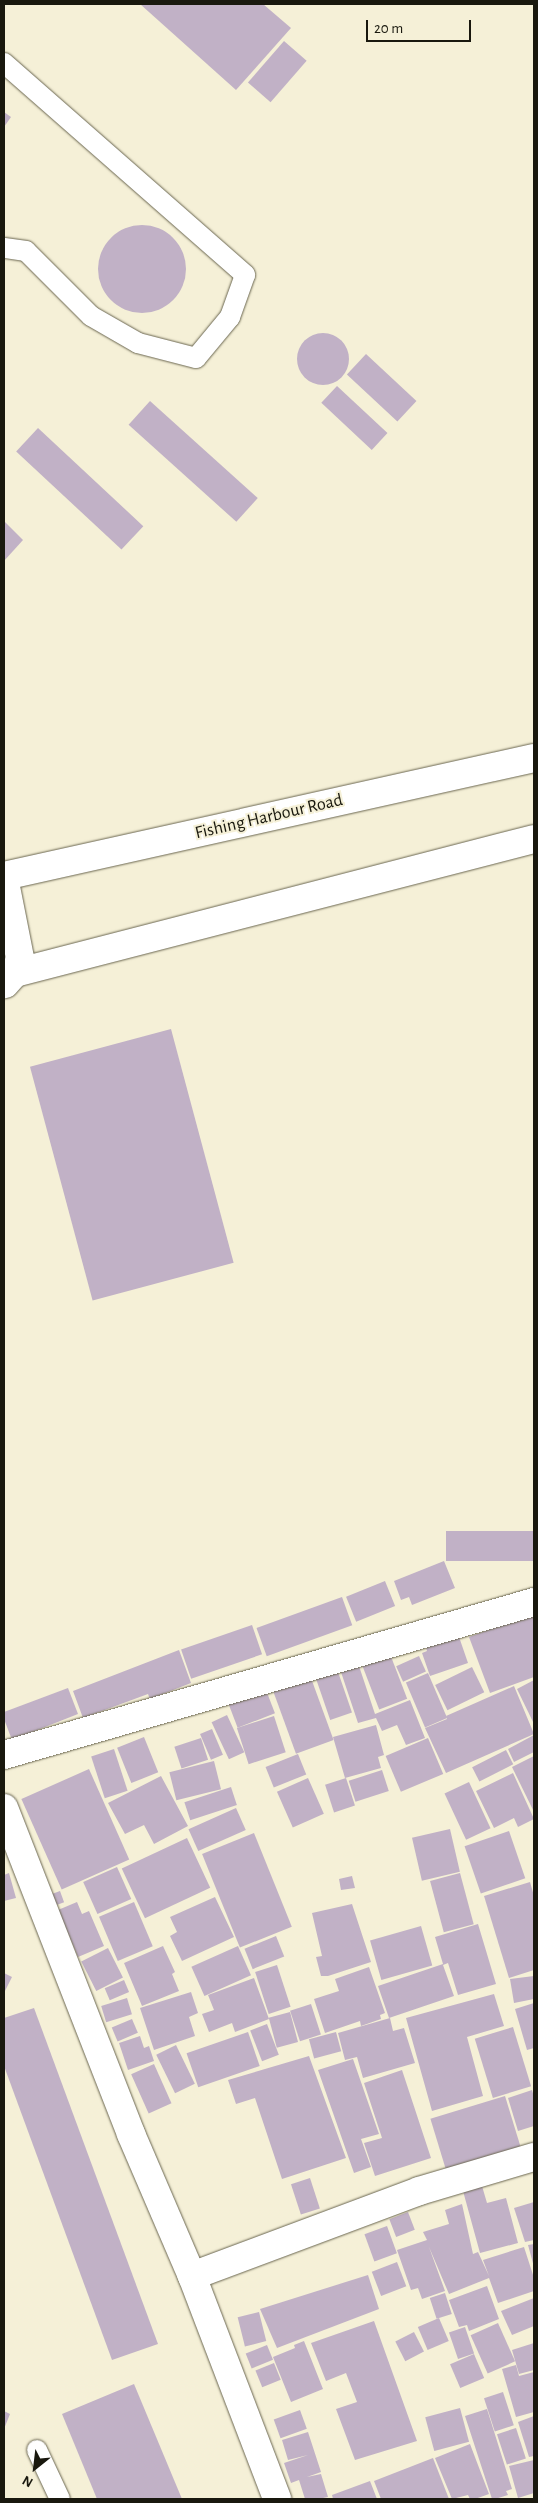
<!DOCTYPE html>
<style>
body{margin:0}
#map{position:relative;width:538px;height:2503px;overflow:hidden;background:#f5f0d7;font-family:"Alegreya Sans",sans-serif}
div>[style]{position:absolute}
[style*='--x']{left:calc(var(--x)*1px);top:calc(var(--y)*1px);width:calc(var(--w)*1px);rotate:calc(var(--a)*1deg)}
.building>*{inset:0;background:#c1b1c6;transform-origin:0 0}
.round{border-radius:50%}
.roads{filter:drop-shadow(0 0 1px #6a6650) drop-shadow(0 0 1px #6a6650)}
.lane>*{height:20px;margin:-10px;padding:0 10px;transform-origin:10px;border-radius:10px;background:#fff}
.street>*{height:28px;margin:-14px;padding:0 14px;transform-origin:14px;border-radius:14px;background:#fff}
.secondary>*{height:28px;margin:-14px;padding:0 14px;transform-origin:14px;border-radius:14px;background:#fff}
span{translate:-50% -50%;white-space:nowrap;text-align:center;line-height:1.15;-webkit-text-stroke:4px #f5f0d7;paint-order:stroke}
.street-label{font-size:18px;color:#19180e}
.frame{position:absolute;inset:0;border:5px solid #19180e;pointer-events:none}
.north{position:absolute;left:10px;top:2443px;width:50px;height:50px;-webkit-text-stroke:4px #f5f0d7;paint-order:stroke;rotate:209deg;font-size:14px;font-weight:700;line-height:20px;text-align:center;color:#19180e}
.north::after{content:'';display:block;margin:auto;width:18px;height:22px;background:#19180e;clip-path:polygon(50% 0,100% 100%,50% 72%,0 100%)}
.scale{position:absolute;left:366px;top:20px;width:105px;height:22px;box-sizing:border-box;border:2px solid #19180e;border-top:0;padding-left:6px;font-size:15px;line-height:18px;white-space:nowrap;color:#19180e;-webkit-text-stroke:4px #f5f0d7;paint-order:stroke}
</style>
<div id="map">
<div class="building">
<i style="clip-path:polygon(140px 4px,263px 4px,291px 28px,236px 90px)"></i>
<i style="left:284px;top:41px;width:30px;height:55px;rotate:41deg"></i>
<i style="clip-path:polygon(4px 112px,11px 117px,4px 127px)"></i>
<i class="round" style="left:98px;top:225px;width:88px;height:88px"></i>
<i class="round" style="left:297px;top:333px;width:52px;height:52px"></i>
<i style="left:366px;top:354px;width:69px;height:28px;rotate:43deg"></i>
<i style="left:337px;top:386px;width:69px;height:23px;rotate:43deg"></i>
<i style="left:150px;top:401px;width:145px;height:32px;rotate:42deg"></i>
<i style="left:38px;top:428px;width:144px;height:32px;rotate:43deg"></i>
<i style="clip-path:polygon(4px 521px,23px 540px,4px 561px)"></i>
<i style="left:171px;top:1029px;width:242px;height:146px;rotate:75deg"></i>
<i style="left:534px;top:1531px;width:30px;height:88px;rotate:90deg"></i>
<i style="clip-path:polygon(444px 1561px,455px 1588px,412px 1605px,409px 1597px,401px 1600px,394px 1581px)"></i>
<i style="left:385px;top:1581px;width:27px;height:42px;rotate:68deg"></i>
<i style="left:342px;top:1597px;width:30px;height:91px;rotate:70deg"></i>
<i style="clip-path:polygon(532px 1614px,534px 1620px,534px 1677px,490px 1693px,469px 1637px)"></i>
<i style="left:252px;top:1625px;width:31px;height:75px;rotate:71deg"></i>
<i style="clip-path:polygon(457px 1631px,468px 1663px,430px 1676px,422px 1653px,427px 1651px,424px 1641px)"></i>
<i style="clip-path:polygon(179px 1650px,191px 1683px,150px 1699px,148px 1694px,83px 1718px,73px 1691px)"></i>
<i style="left:390px;top:1654px;width:48px;height:30px;rotate:69deg"></i>
<i style="left:419px;top:1656px;width:17px;height:25px;rotate:66deg"></i>
<i style="clip-path:polygon(358px 1663px,375px 1714px,410px 1700px,425px 1738px,406px 1745px,397px 1725px,382px 1731px,376px 1718px,358px 1723px,340px 1669px)"></i>
<i style="left:472px;top:1667px;width:28px;height:41px;rotate:64deg"></i>
<i style="left:337px;top:1669px;width:46px;height:23px;rotate:71deg"></i>
<i style="left:428px;top:1673px;width:49px;height:24px;rotate:67deg"></i>
<i style="left:311px;top:1678px;width:66px;height:40px;rotate:70deg"></i>
<i style="clip-path:polygon(534px 1680px,534px 1724px,517px 1689px)"></i>
<i style="clip-path:polygon(514px 1686px,534px 1734px,446px 1773px,425px 1728px,447px 1719px,446px 1716px)"></i>
<i style="clip-path:polygon(68px 1688px,78px 1714px,12px 1740px,4px 1719px,4px 1712px)"></i>
<i style="left:266px;top:1690px;width:25px;height:40px;rotate:69deg"></i>
<i style="left:227px;top:1715px;width:41px;height:17px;rotate:65deg"></i>
<i style="left:274px;top:1716px;width:38px;height:39px;rotate:72deg"></i>
<i style="clip-path:polygon(376px 1725px,384px 1755px,378px 1757px,381px 1768px,345px 1778px,333px 1737px)"></i>
<i style="left:212px;top:1729px;width:28px;height:13px;rotate:67deg"></i>
<i style="clip-path:polygon(534px 1735px,534px 1752px,514px 1762px,508px 1749px)"></i>
<i style="left:144px;top:1737px;width:38px;height:29px;rotate:68deg"></i>
<i style="left:201px;top:1738px;width:23px;height:28px;rotate:72deg"></i>
<i style="left:428px;top:1738px;width:39px;height:46px;rotate:67deg"></i>
<i style="left:114px;top:1749px;width:44px;height:24px;rotate:72deg"></i>
<i style="left:506px;top:1750px;width:16px;height:38px;rotate:63deg"></i>
<i style="left:298px;top:1754px;width:22px;height:35px;rotate:68deg"></i>
<i style="clip-path:polygon(534px 1756px,534px 1812px,512px 1767px)"></i>
<i style="left:214px;top:1761px;width:29px;height:46px;rotate:76deg"></i>
<i style="left:89px;top:1769px;width:99px;height:74px;rotate:66deg"></i>
<i style="left:382px;top:1770px;width:22px;height:35px;rotate:72deg"></i>
<i style="clip-path:polygon(513px 1773px,534px 1819px,518px 1827px,514px 1818px,494px 1828px,476px 1791px)"></i>
<i style="clip-path:polygon(161px 1776px,188px 1826px,154px 1844px,144px 1825px,125px 1834px,108px 1803px)"></i>
<i style="left:308px;top:1778px;width:39px;height:34px;rotate:66deg"></i>
<i style="left:346px;top:1778px;width:29px;height:22px;rotate:72deg"></i>
<i style="left:469px;top:1782px;width:51px;height:27px;rotate:65deg"></i>
<i style="left:231px;top:1787px;width:19px;height:49px;rotate:72deg"></i>
<i style="left:236px;top:1808px;width:24px;height:52px;rotate:66deg"></i>
<i style="left:450px;top:1829px;width:44px;height:39px;rotate:77deg"></i>
<i style="left:509px;top:1831px;width:50px;height:47px;rotate:71deg"></i>
<i style="left:254px;top:1833px;width:101px;height:56px;rotate:68deg"></i>
<i style="left:187px;top:1838px;width:55px;height:72px;rotate:65deg"></i>
<i style="left:117px;top:1867px;width:35px;height:37px;rotate:66deg"></i>
<i style="clip-path:polygon(9px 1873px,16px 1898px,4px 1901px,4px 1875px)"></i>
<i style="left:460px;top:1873px;width:53px;height:31px;rotate:75deg"></i>
<i style="clip-path:polygon(352px 1876px,355px 1888px,341px 1890px,339px 1879px)"></i>
<i style="clip-path:polygon(530px 1882px,534px 1896px,534px 1970px,509px 1978px,484px 1896px)"></i>
<i style="left:60px;top:1891px;width:12px;height:13px;rotate:70deg"></i>
<i style="clip-path:polygon(215px 1897px,234px 1937px,182px 1961px,170px 1936px,177px 1932px,170px 1917px)"></i>
<i style="clip-path:polygon(77px 1902px,82px 1914px,89px 1911px,104px 1946px,78px 1957px,58px 1910px)"></i>
<i style="left:134px;top:1902px;width:48px;height:38px;rotate:67deg"></i>
<i style="clip-path:polygon(352px 1904px,371px 1962px,328px 1976px,321px 1976px,316px 1957px,322px 1956px,312px 1913px)"></i>
<i style="clip-path:polygon(478px 1924px,496px 1984px,458px 1995px,448px 1963px,443px 1965px,454px 1996px,389px 2018px,378px 1986px,443px 1964px,435px 1937px)"></i>
<i style="left:421px;top:1926px;width:41px;height:53px;rotate:74deg"></i>
<i style="left:276px;top:1936px;width:22px;height:34px;rotate:68deg"></i>
<i style="clip-path:polygon(163px 1946px,175px 1972px,172px 1974px,179px 1991px,142px 2006px,124px 1963px)"></i>
<i style="left:238px;top:1946px;width:32px;height:51px;rotate:66deg"></i>
<i style="left:108px;top:1948px;width:33px;height:30px;rotate:63deg"></i>
<i style="left:277px;top:1965px;width:44px;height:23px;rotate:72deg"></i>
<i style="clip-path:polygon(369px 1967px,385px 2013px,380px 2015px,381px 2019px,361px 2026px,360px 2021px,325px 2033px,314px 1999px,339px 1991px,335px 1979px)"></i>
<i style="clip-path:polygon(4px 1973px,12px 1977px,4px 1993px)"></i>
<i style="clip-path:polygon(534px 1976px,534px 1999px,514px 2003px,510px 1979px)"></i>
<i style="clip-path:polygon(254px 1978px,269px 2019px,235px 2032px,232px 2023px,209px 2032px,202px 2014px,214px 2010px,208px 1995px)"></i>
<i style="left:124px;top:1980px;width:13px;height:21px;rotate:67deg"></i>
<i style="clip-path:polygon(191px 1992px,198px 2013px,189px 2017px,195px 2036px,154px 2050px,140px 2008px)"></i>
<i style="clip-path:polygon(494px 1994px,504px 2026px,467px 2037px,483px 2096px,432px 2111px,406px 2018px)"></i>
<i style="left:127px;top:1998px;width:17px;height:27px;rotate:73deg"></i>
<i style="clip-path:polygon(534px 2003px,534px 2048px,527px 2050px,515px 2009px)"></i>
<i style="left:311px;top:2004px;width:32px;height:22px;rotate:72deg"></i>
<i style="clip-path:polygon(34px 2008px,158px 2344px,112px 2360px,4px 2066px,4px 2018px)"></i>
<i style="left:290px;top:2012px;width:31px;height:22px;rotate:75deg"></i>
<i style="clip-path:polygon(390px 2018px,393px 2031px,404px 2028px,415px 2063px,363px 2078px,357px 2057px,345px 2060px,338px 2033px)"></i>
<i style="left:132px;top:2019px;width:15px;height:22px;rotate:67deg"></i>
<i style="left:267px;top:2024px;width:33px;height:18px;rotate:69deg"></i>
<i style="left:513px;top:2027px;width:62px;height:40px;rotate:73deg"></i>
<i style="left:248px;top:2032px;width:36px;height:65px;rotate:71deg"></i>
<i style="left:336px;top:2032px;width:20px;height:28px;rotate:75deg"></i>
<i style="clip-path:polygon(140px 2036px,144px 2048px,149px 2046px,154px 2061px,128px 2070px,119px 2043px)"></i>
<i style="left:176px;top:2045px;width:43px;height:22px;rotate:64deg"></i>
<i style="clip-path:polygon(309px 2056px,346px 2158px,282px 2179px,255px 2098px,236px 2104px,228px 2080px)"></i>
<i style="clip-path:polygon(353px 2059px,379px 2134px,361px 2139px,371px 2167px,354px 2173px,318px 2070px)"></i>
<i style="left:154px;top:2064px;width:43px;height:25px;rotate:66deg"></i>
<i style="clip-path:polygon(402px 2070px,431px 2158px,375px 2176px,364px 2143px,382px 2138px,364px 2083px)"></i>
<i style="clip-path:polygon(532px 2090px,534px 2097px,534px 2126px,518px 2131px,508px 2098px)"></i>
<i style="left:505px;top:2096px;width:55px;height:78px;rotate:73deg"></i>
<i style="left:310px;top:2178px;width:32px;height:20px;rotate:72deg"></i>
<i style="clip-path:polygon(482px 2186px,487px 2203px,506px 2198px,518px 2243px,480px 2253px,463px 2191px)"></i>
<i style="clip-path:polygon(534px 2202px,534px 2240px,525px 2242px,514px 2208px)"></i>
<i style="clip-path:polygon(462px 2204px,473px 2254px,478px 2252px,489px 2276px,483px 2260px,524px 2247px,534px 2278px,534px 2291px,498px 2303px,489px 2278px,449px 2294px,429px 2247px,445px 2291px,422px 2299px,418px 2288px,411px 2290px,397px 2250px,427px 2240px,423px 2232px,449px 2224px,445px 2210px)"></i>
<i style="left:408px;top:2212px;width:19px;height:20px;rotate:69deg"></i>
<i style="left:387px;top:2226px;width:29px;height:24px;rotate:70deg"></i>
<i style="clip-path:polygon(534px 2244px,534px 2267px,528px 2245px)"></i>
<i style="left:397px;top:2262px;width:26px;height:27px;rotate:69deg"></i>
<i style="clip-path:polygon(368px 2275px,379px 2309px,277px 2348px,260px 2309px)"></i>
<i style="clip-path:polygon(487px 2286px,499px 2319px,469px 2331px,467px 2325px,459px 2327px,449px 2300px)"></i>
<i style="left:445px;top:2293px;width:22px;height:16px;rotate:72deg"></i>
<i style="clip-path:polygon(534px 2298px,534px 2326px,512px 2335px,501px 2311px)"></i>
<i style="left:259px;top:2312px;width:30px;height:22px;rotate:76deg"></i>
<i style="left:439px;top:2318px;width:25px;height:23px;rotate:67deg"></i>
<i style="clip-path:polygon(374px 2321px,417px 2441px,355px 2460px,336px 2409px,357px 2402px,346px 2373px,326px 2381px,311px 2343px)"></i>
<i style="left:498px;top:2323px;width:42px;height:30px;rotate:66deg"></i>
<i style="left:465px;top:2327px;width:28px;height:17px;rotate:71deg"></i>
<i style="left:414px;top:2332px;width:22px;height:21px;rotate:63deg"></i>
<i style="clip-path:polygon(304px 2341px,323px 2389px,291px 2402px,273px 2357px,295px 2348px,294px 2345px)"></i>
<i style="clip-path:polygon(534px 2343px,534px 2370px,519px 2374px,512px 2350px)"></i>
<i style="left:267px;top:2345px;width:16px;height:23px;rotate:68deg"></i>
<i style="left:474px;top:2354px;width:26px;height:26px;rotate:67deg"></i>
<i style="left:274px;top:2363px;width:18px;height:20px;rotate:68deg"></i>
<i style="clip-path:polygon(516px 2365px,519px 2376px,534px 2372px,534px 2412px,516px 2417px,502px 2369px)"></i>
<i style="clip-path:polygon(134px 2384px,182px 2499px,97px 2499px,62px 2414px)"></i>
<i style="left:503px;top:2392px;width:35px;height:20px;rotate:72deg"></i>
<i style="left:460px;top:2408px;width:35px;height:36px;rotate:75deg"></i>
<i style="clip-path:polygon(487px 2409px,512px 2489px,506px 2491px,508px 2495px,495px 2499px,492px 2499px,465px 2416px)"></i>
<i style="left:300px;top:2410px;width:20px;height:28px;rotate:70deg"></i>
<i style="clip-path:polygon(4px 2411px,10px 2414px,4px 2429px)"></i>
<i style="clip-path:polygon(534px 2416px,534px 2456px,529px 2457px,518px 2422px)"></i>
<i style="left:516px;top:2428px;width:32px;height:20px;rotate:72deg"></i>
<i style="clip-path:polygon(308px 2432px,321px 2472px,307px 2477px,321px 2474px,328px 2497px,318px 2499px,305px 2499px,299px 2480px,291px 2483px,284px 2463px,308px 2455px,288px 2460px,282px 2440px)"></i>
<i style="clip-path:polygon(470px 2444px,489px 2494px,475px 2499px,470px 2499px,468px 2495px,452px 2499px,435px 2458px)"></i>
<i style="clip-path:polygon(433px 2458px,449px 2499px,381px 2499px,374px 2481px)"></i>
<i style="clip-path:polygon(534px 2460px,534px 2493px,518px 2498px,509px 2466px)"></i>
<i style="clip-path:polygon(370px 2481px,377px 2499px,333px 2499px,332px 2495px)"></i>
</div>
<div class="roads">
<div class="lane">
<i style="--x:4;--y:63;--w:321;--a:41.3"></i>
<i style="--x:245;--y:275;--w:45;--a:109.7"></i>
<i style="--x:230;--y:317;--w:53;--a:129.7"></i>
<i style="--x:196;--y:358;--w:60;--a:-165.5"></i>
<i style="--x:138;--y:343;--w:54;--a:-150.1"></i>
<i style="--x:91;--y:316;--w:92;--a:-135"></i>
<i style="--x:26;--y:251;--w:22;--a:-172"></i>
<i style="--x:37;--y:2450;--w:54;--a:64.9"></i>
</div>
<div class="street">
<i style="--x:4;--y:877;--w:83;--a:78.8"></i>
<i style="--x:20;--y:958;--w:16;--a:108"></i>
<i style="--x:15;--y:973;--w:15;--a:132"></i>
<i style="--x:15;--y:973;--w:536;--a:-14.48"></i>
<i style="--x:4;--y:1755;--w:552;--a:-16.1"></i>
<i style="--x:4;--y:1808;--w:350;--a:68.7"></i>
<i style="--x:131;--y:2134;--w:155;--a:66.8"></i>
<i style="--x:192;--y:2276;--w:239;--a:69.1"></i>
<i style="--x:192;--y:2276;--w:242;--a:-20.5"></i>
<i style="--x:419;--y:2191;--w:120;--a:-16.5"></i>
</div>
<div class="secondary">
<i style="--x:4;--y:876;--w:543;--a:-12.55"></i>
</div>
</div>
<div class="street-label">
<span style="left:269px;top:817px;rotate:-13deg">Fishing Harbour Road</span>
</div>
<div class="frame"></div>
<div class="north">N</div>
<div class="scale">20 m</div>
</div>
